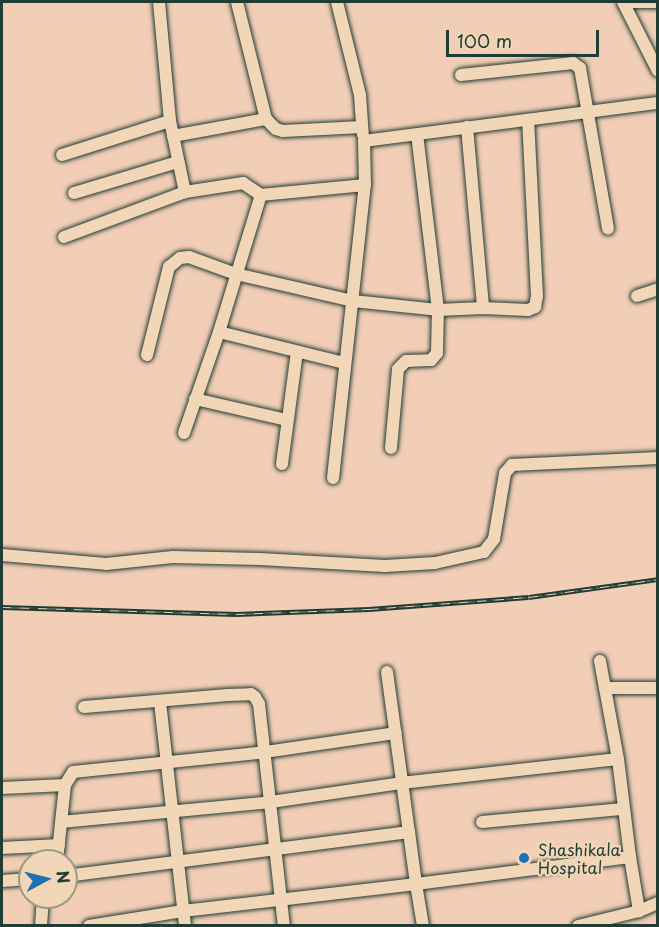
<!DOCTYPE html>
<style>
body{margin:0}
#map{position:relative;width:659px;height:927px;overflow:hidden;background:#f3ceb6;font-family:"Playpen Sans",sans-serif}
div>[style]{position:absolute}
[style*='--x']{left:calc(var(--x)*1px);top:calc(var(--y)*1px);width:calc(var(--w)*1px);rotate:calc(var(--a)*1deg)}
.roads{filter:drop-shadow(0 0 2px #1f3d34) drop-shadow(0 0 2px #1f3d34)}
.minor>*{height:12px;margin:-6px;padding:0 6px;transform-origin:6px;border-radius:6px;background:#f2d6b8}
.rail>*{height:5px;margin-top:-2.5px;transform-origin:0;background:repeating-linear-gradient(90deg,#f2d6b8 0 9px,#1f3d34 0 18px);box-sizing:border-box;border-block:2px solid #1f3d34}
.dots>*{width:16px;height:16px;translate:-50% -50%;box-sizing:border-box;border:3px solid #f2d6b8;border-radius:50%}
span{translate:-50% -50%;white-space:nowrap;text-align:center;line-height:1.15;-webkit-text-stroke:4.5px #f2d6b8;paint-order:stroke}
.poi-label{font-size:16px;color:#1f3d34}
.left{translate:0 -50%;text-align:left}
.frame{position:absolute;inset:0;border:3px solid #1f3d34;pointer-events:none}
.north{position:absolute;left:18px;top:849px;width:60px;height:60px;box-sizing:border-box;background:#f2d6b8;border:2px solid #9e9983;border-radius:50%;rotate:83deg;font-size:16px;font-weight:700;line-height:24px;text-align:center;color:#1f3d34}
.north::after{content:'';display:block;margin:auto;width:21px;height:27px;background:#1f6fb2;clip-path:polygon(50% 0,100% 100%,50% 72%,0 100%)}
.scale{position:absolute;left:446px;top:30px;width:153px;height:27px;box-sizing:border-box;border:3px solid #1f3d34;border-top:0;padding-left:8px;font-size:18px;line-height:21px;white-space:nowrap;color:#1f3d34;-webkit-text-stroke:4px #f2d6b8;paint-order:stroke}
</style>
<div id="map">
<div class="roads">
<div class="minor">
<i style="--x:159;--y:2;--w:120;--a:84.7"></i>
<i style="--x:170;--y:121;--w:73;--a:78.1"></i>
<i style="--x:237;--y:2;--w:121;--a:76.1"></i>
<i style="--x:337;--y:2;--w:96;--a:76.1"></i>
<i style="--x:360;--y:95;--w:39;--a:86"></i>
<i style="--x:623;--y:2;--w:77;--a:63.1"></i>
<i style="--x:624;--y:2;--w:34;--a:0"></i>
<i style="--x:461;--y:75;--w:113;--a:-6.1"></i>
<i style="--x:573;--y:63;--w:9;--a:36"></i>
<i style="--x:580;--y:68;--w:163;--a:80.1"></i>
<i style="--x:467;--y:127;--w:182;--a:84.9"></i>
<i style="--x:173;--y:136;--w:95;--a:-10.4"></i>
<i style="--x:266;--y:119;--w:14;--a:45"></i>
<i style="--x:276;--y:129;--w:7;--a:16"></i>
<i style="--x:283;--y:131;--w:79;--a:-2.9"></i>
<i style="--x:62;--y:155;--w:113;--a:-17.5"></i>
<i style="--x:74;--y:193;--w:109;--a:-16.6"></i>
<i style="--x:64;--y:237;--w:129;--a:-20.4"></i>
<i style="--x:185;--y:192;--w:59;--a:-8.8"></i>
<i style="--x:243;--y:183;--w:22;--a:34"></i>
<i style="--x:637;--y:296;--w:22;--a:-18"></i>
<i style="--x:219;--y:332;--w:129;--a:13.9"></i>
<i style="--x:147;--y:355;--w:91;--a:-76"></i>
<i style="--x:169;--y:267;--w:14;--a:-39"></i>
<i style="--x:180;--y:258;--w:9;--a:-6"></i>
<i style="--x:189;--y:257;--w:50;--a:19.9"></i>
<i style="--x:236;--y:274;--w:120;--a:13"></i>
<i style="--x:353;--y:301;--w:85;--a:6"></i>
<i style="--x:438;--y:310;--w:45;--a:-2.5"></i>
<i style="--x:483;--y:308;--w:45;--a:2.5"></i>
<i style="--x:528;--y:310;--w:8;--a:-23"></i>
<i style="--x:535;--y:307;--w:11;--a:-80"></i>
<i style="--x:537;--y:296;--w:176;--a:-92.9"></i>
<i style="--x:195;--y:399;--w:94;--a:12.9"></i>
<i style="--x:184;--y:433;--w:107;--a:-70.9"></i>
<i style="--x:219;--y:332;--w:143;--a:-73"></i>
<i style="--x:261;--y:195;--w:104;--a:-5.5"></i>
<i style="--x:391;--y:448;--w:79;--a:-84.9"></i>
<i style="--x:398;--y:369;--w:11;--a:-45"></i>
<i style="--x:406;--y:361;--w:25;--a:-2"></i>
<i style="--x:431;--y:360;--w:9;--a:-49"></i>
<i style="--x:437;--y:353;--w:43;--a:-88.7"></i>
<i style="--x:438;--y:310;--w:177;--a:-96.8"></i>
<i style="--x:282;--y:464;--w:113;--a:-82.4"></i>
<i style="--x:333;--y:478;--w:295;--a:-83.8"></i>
<i style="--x:365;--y:185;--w:44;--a:-91.3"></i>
<i style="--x:364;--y:141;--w:296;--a:-7.4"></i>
<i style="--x:2;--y:555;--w:104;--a:4.9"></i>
<i style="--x:106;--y:564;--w:67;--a:-6"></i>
<i style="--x:173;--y:557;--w:87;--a:1.3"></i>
<i style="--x:260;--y:559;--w:125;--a:3.2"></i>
<i style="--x:385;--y:566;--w:50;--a:-3.4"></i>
<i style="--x:435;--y:563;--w:50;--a:-12.7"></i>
<i style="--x:484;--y:552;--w:16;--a:-52"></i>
<i style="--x:494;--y:539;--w:67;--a:-80.5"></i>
<i style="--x:505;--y:473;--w:11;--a:-49"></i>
<i style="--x:512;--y:465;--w:146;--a:-2.7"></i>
<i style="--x:600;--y:661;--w:100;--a:79.6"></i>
<i style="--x:618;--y:759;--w:99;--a:83"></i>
<i style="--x:387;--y:672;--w:162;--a:82.2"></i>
<i style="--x:605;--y:688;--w:53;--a:0"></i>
<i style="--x:160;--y:702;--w:225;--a:83.6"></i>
<i style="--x:84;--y:707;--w:144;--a:-4.8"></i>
<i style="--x:227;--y:695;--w:24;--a:-2"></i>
<i style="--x:251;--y:694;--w:5;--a:37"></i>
<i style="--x:255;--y:697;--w:8;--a:60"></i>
<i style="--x:259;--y:704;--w:223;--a:83.6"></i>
<i style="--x:2;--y:788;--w:63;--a:-2.7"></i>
<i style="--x:61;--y:822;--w:211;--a:-5.4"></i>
<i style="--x:271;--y:802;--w:131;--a:-8.3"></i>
<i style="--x:401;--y:783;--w:218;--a:-6.3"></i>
<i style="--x:482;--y:822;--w:142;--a:-5.3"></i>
<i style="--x:2;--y:848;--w:57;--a:-3"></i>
<i style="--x:57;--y:861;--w:76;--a:-84"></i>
<i style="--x:65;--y:785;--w:15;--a:-58"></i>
<i style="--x:73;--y:772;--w:193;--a:-5.9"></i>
<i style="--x:265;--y:752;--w:132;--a:-8.3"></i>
<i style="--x:66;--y:876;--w:346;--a:-7.3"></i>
<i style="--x:409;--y:832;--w:52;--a:82.3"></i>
<i style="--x:416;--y:884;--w:216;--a:-7.2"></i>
<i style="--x:630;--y:857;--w:55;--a:80.5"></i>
<i style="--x:639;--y:911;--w:21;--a:-23"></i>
<i style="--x:2;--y:881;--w:28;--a:-4"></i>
<i style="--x:41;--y:926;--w:29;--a:-86"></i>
<i style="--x:89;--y:926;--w:95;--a:-9.1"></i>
<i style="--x:183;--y:911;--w:235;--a:-6.6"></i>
<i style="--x:416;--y:884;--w:43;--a:80.5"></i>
<i style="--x:578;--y:926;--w:63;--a:-13.8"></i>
</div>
</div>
<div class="rail">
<i style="--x:2;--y:607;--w:234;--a:1.7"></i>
<i style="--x:236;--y:614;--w:133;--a:-2.2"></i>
<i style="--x:369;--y:609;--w:160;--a:-4.3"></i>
<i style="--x:529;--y:597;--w:130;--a:-7.9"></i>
</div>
<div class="dots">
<i style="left:524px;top:858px;background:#1f6fb2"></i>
</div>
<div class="poi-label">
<span class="left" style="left:538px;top:858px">Shashikala<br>Hospital</span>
</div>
<div class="frame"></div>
<div class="north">N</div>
<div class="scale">100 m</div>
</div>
